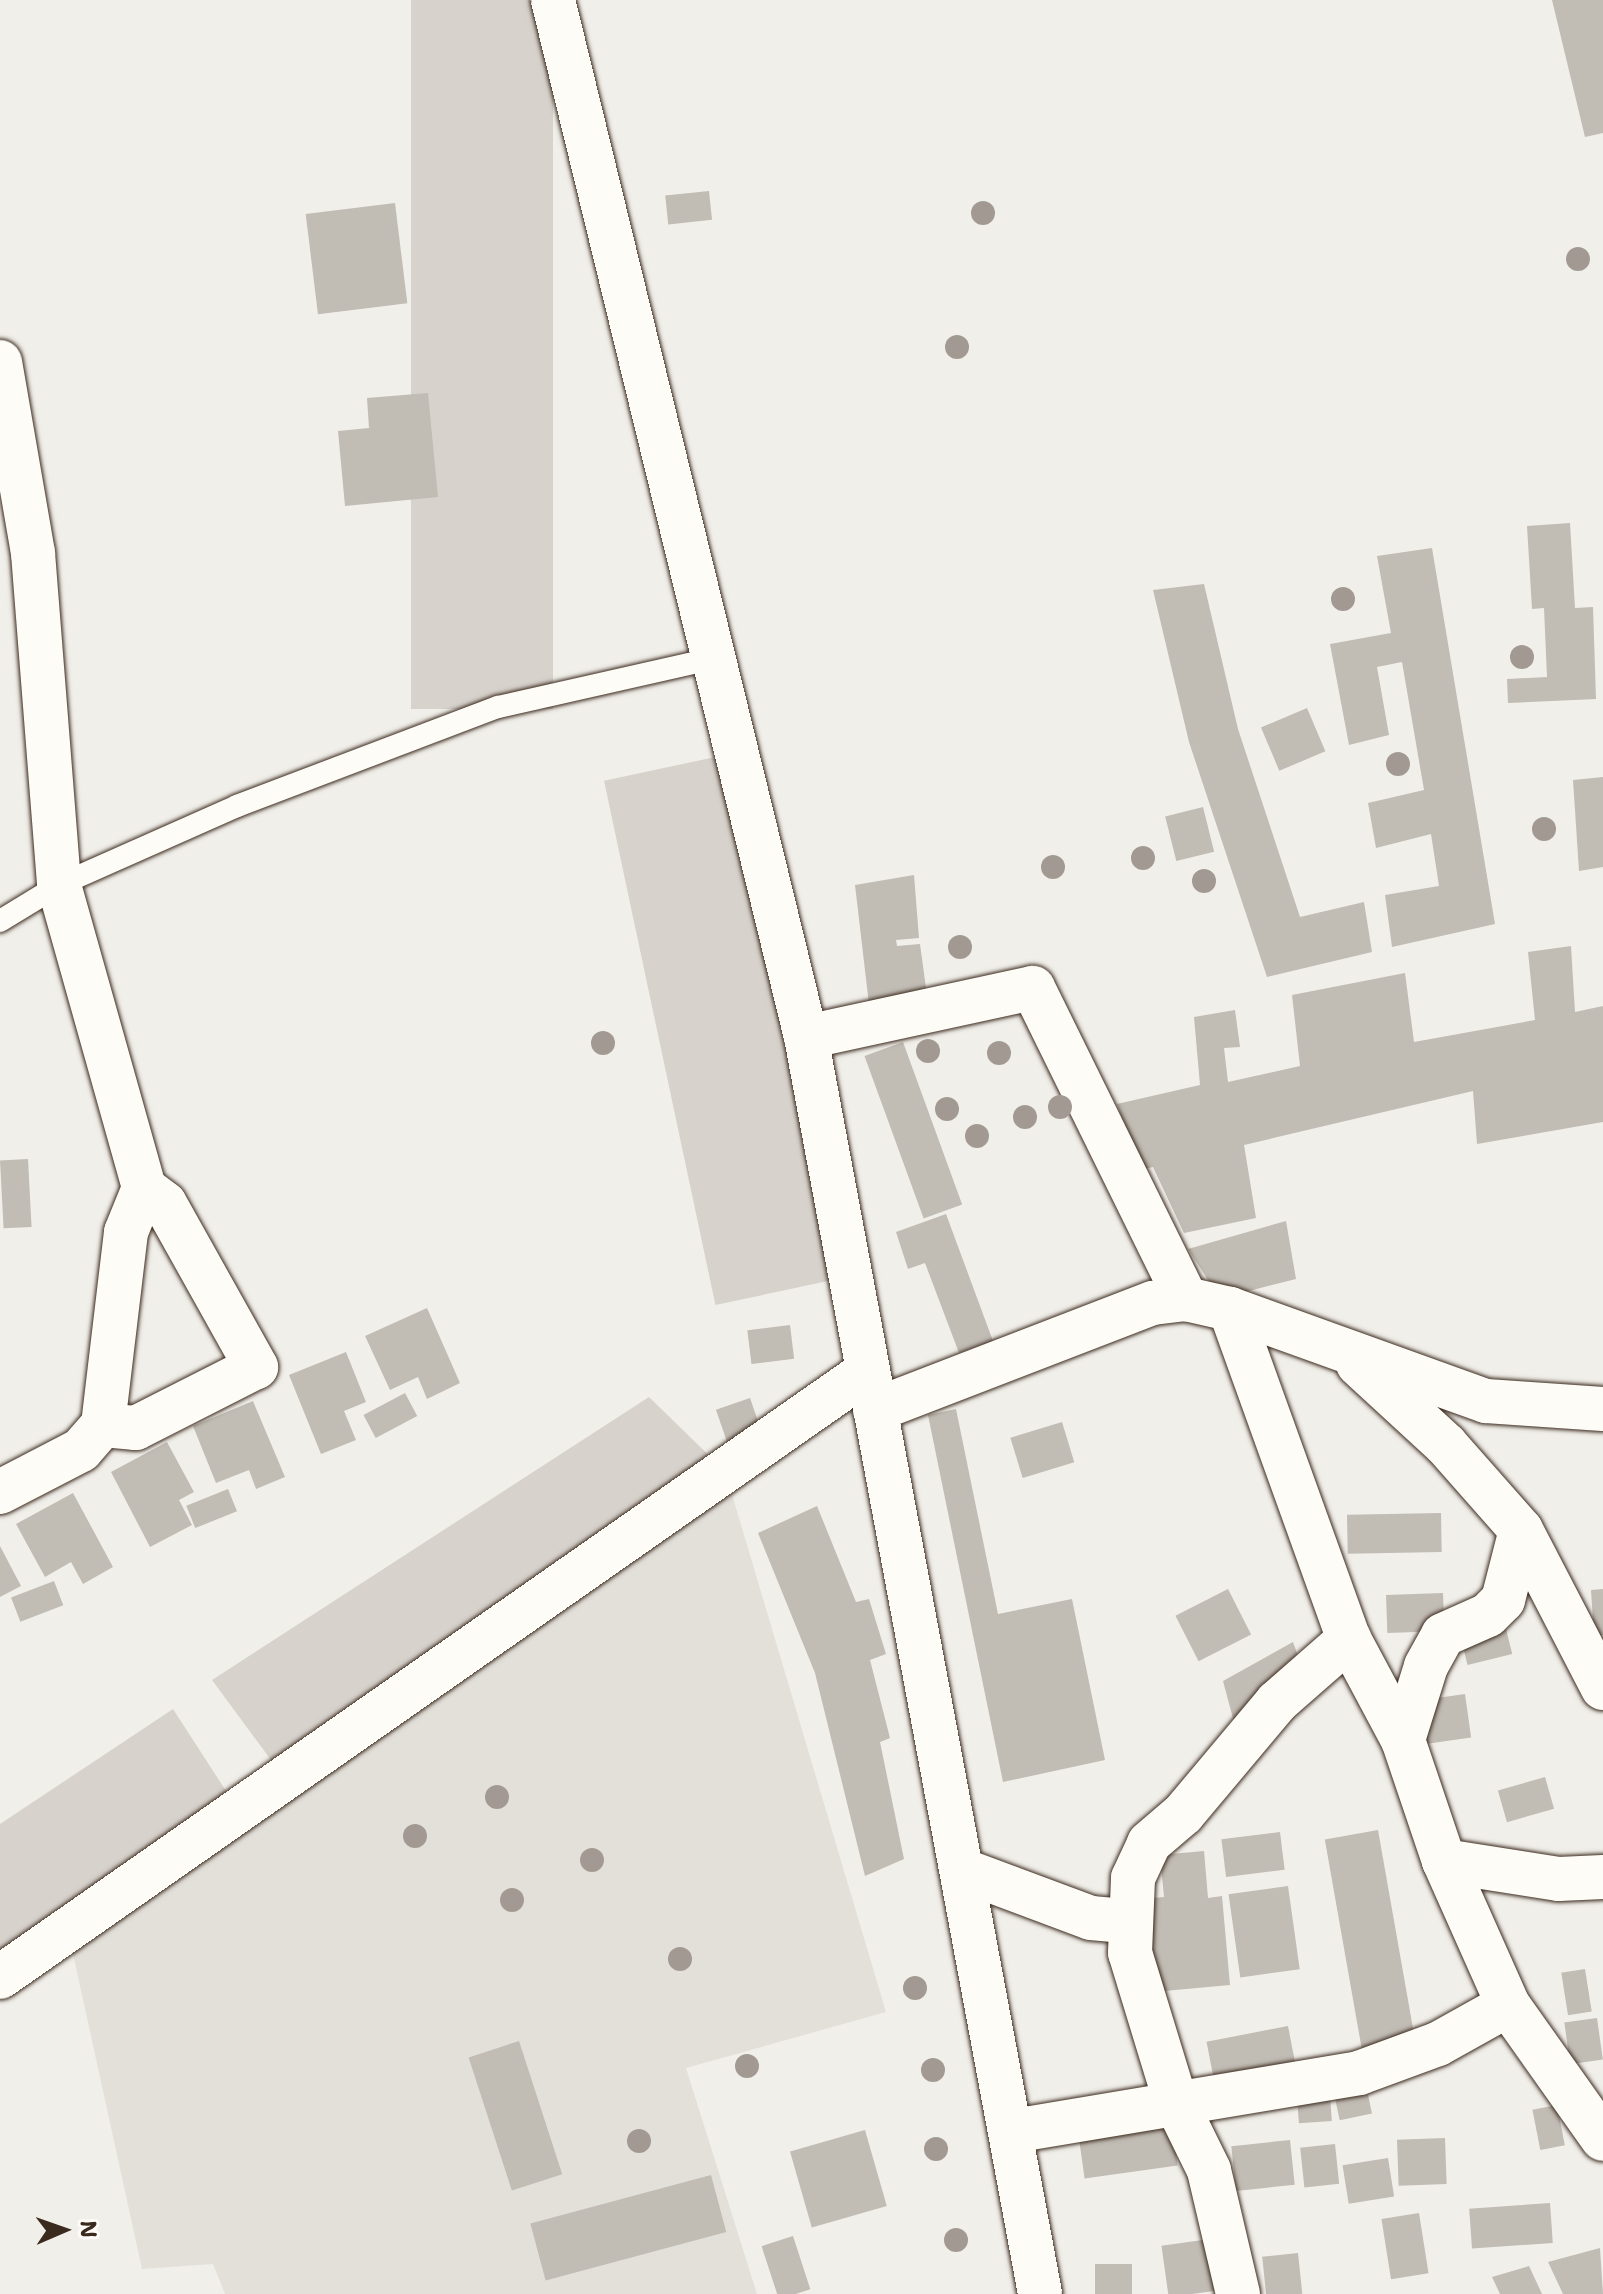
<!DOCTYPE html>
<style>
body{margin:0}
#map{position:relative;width:1603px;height:2294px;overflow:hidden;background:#f1efea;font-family:"Shantell Sans",sans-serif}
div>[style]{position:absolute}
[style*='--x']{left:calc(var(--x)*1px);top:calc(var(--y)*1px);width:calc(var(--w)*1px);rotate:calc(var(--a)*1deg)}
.built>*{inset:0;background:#e3e0da}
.green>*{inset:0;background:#d7d2cc;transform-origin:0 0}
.building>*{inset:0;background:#c1bcb4;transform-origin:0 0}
.roads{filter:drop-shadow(0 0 2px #3b2a1e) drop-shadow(0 0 2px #3b2a1e)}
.lane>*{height:22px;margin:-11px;padding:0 11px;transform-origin:11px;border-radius:11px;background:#fdfcf7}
.street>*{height:44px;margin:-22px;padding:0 22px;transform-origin:22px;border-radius:22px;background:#fdfcf7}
.secondary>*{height:44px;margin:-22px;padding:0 22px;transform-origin:22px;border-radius:22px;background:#fdfcf7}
.trees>*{width:24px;height:24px;margin:-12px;border-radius:50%;background:#a29a92}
span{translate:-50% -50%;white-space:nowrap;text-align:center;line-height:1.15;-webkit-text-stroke:6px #fdfcf7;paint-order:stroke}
.north{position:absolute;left:24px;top:2190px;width:80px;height:80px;-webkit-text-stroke:6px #fdfcf7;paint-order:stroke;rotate:88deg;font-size:22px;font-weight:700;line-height:32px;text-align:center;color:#3b2a1e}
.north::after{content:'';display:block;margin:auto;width:28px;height:36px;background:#3b2a1e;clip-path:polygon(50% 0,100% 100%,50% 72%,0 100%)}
</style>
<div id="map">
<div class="built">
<i style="clip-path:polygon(725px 1471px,886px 2012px,686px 2068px,757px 2294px,225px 2294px,213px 2264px,142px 2269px,68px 1931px)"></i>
</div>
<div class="green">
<i style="left:411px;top:0;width:142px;height:709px"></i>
<i style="left:739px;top:752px;width:536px;height:138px;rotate:78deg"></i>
<i style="clip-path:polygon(649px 1397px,725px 1471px,285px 1779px,212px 1680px)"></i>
<i style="clip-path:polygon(173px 1709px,239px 1811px,0 1982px,0 1824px)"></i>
</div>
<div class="building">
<i style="clip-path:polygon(1552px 0,1603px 0,1603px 133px,1585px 137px)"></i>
<i style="left:709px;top:191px;width:29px;height:44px;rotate:84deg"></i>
<i style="left:395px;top:203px;width:101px;height:90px;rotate:83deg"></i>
<i style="clip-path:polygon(428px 393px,438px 497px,345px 506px,338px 431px,369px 428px,367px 398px)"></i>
<i style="clip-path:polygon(1570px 523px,1575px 608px,1593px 607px,1596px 699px,1508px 703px,1507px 679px,1547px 677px,1544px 608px,1532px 609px,1527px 526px)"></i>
<i style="clip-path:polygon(1432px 548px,1495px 924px,1392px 947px,1385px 895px,1439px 886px,1431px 834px,1376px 848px,1368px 803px,1424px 790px,1402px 662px,1377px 667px,1389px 735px,1349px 745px,1330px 644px,1391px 633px,1377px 556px)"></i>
<i style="clip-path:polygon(1204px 584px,1238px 729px,1300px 917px,1364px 902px,1372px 952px,1267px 977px,1189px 742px,1153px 590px)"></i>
<i style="left:1307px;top:708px;width:47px;height:50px;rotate:67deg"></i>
<i style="clip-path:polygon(1603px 777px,1603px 867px,1579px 871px,1573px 780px)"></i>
<i style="left:1203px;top:807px;width:46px;height:39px;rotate:76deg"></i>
<i style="clip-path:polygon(914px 875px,919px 938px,896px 940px,897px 946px,920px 944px,928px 1003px,870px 1013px,855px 885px)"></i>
<i style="clip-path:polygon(1571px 946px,1575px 1012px,1603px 1006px,1603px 1122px,1477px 1144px,1473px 1091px,1244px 1145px,1256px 1218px,1184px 1233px,1153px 1167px,1140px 1170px,1117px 1104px,1200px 1085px,1194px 1017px,1235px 1010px,1240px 1047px,1224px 1048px,1228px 1082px,1300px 1066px,1292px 995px,1405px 973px,1414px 1042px,1535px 1020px,1528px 952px)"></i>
<i style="left:903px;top:1042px;width:173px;height:41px;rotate:70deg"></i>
<i style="left:28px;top:1159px;width:68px;height:28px;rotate:87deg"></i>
<i style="clip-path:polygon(946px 1214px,993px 1341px,959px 1353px,925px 1263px,908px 1269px,896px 1232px)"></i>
<i style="clip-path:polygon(1286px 1221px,1296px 1279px,1241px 1293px,1212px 1286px,1188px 1249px)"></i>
<i style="clip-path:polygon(427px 1308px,460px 1383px,427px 1399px,418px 1377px,390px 1390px,365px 1336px)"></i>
<i style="left:790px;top:1325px;width:34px;height:43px;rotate:83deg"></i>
<i style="clip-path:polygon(346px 1352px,366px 1402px,344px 1411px,356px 1440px,321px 1454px,289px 1375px)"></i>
<i style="left:405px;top:1393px;width:26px;height:47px;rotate:62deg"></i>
<i style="left:750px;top:1398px;width:36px;height:36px;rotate:71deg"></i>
<i style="clip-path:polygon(253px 1401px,285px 1477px,256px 1489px,249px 1470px,216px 1483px,193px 1426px)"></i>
<i style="clip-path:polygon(956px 1409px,998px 1614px,1072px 1599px,1105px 1760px,1003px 1782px,928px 1415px)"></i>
<i style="left:1062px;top:1422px;width:42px;height:54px;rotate:73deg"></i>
<i style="clip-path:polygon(167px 1442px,194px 1492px,179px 1500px,192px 1525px,150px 1547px,111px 1472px)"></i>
<i style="left:228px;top:1489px;width:24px;height:45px;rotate:68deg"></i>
<i style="clip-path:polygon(73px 1493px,113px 1567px,83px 1584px,71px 1562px,45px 1577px,16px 1524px)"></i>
<i style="clip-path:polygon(817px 1506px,856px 1602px,869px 1599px,886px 1654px,870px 1660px,890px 1738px,880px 1742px,904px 1859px,865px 1876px,815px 1673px,758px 1533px)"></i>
<i style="left:1441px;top:1513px;width:39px;height:94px;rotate:89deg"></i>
<i style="clip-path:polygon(0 1546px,21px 1586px,0 1597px)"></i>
<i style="left:54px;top:1581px;width:26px;height:46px;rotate:69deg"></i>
<i style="left:1228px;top:1589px;width:51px;height:59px;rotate:63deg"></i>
<i style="clip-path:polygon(1603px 1589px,1603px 1635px,1594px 1636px,1591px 1590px)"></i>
<i style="left:1443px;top:1593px;width:38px;height:57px;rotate:88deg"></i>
<i style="left:1504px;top:1621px;width:34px;height:46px;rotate:76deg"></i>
<i style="clip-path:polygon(1293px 1642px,1303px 1670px,1234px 1722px,1223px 1681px)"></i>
<i style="left:1465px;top:1694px;width:44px;height:46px;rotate:82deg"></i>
<i style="left:1545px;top:1777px;width:33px;height:49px;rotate:74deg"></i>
<i style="left:1378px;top:1830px;width:219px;height:54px;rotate:80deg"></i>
<i style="left:1280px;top:1832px;width:38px;height:59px;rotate:83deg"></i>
<i style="clip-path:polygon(1204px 1851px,1208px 1898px,1222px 1896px,1230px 1985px,1153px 1992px,1140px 1899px,1164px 1897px,1160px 1855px)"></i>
<i style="left:1288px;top:1886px;width:84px;height:60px;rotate:82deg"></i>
<i style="left:1585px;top:1969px;width:43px;height:24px;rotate:81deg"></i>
<i style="left:1597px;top:2018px;width:42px;height:33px;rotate:82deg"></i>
<i style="left:1288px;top:2026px;width:46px;height:83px;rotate:79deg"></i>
<i style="left:519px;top:2041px;width:140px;height:53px;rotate:72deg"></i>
<i style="left:1367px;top:2090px;width:24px;height:33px;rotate:78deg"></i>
<i style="left:1330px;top:2095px;width:26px;height:33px;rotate:86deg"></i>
<i style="left:1557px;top:2105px;width:41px;height:25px;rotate:79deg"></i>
<i style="left:1171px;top:2118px;width:48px;height:94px;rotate:82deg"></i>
<i style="left:865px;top:2130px;width:79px;height:78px;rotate:74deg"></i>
<i style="left:1445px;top:2138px;width:46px;height:48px;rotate:88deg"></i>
<i style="left:1290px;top:2140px;width:45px;height:59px;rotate:84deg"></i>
<i style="left:1335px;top:2144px;width:40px;height:35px;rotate:84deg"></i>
<i style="left:1388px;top:2158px;width:39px;height:46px;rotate:81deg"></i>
<i style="left:711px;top:2175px;width:59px;height:187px;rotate:75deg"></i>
<i style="left:1550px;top:2203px;width:40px;height:81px;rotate:86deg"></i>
<i style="left:1419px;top:2213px;width:61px;height:38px;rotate:81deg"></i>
<i style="left:793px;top:2236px;width:56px;height:33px;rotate:72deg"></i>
<i style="left:1210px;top:2239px;width:52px;height:49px;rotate:82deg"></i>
<i style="clip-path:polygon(1600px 2248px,1603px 2294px,1563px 2294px,1548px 2262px)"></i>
<i style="left:1298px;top:2253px;width:41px;height:36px;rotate:84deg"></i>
<i style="left:1095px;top:2264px;width:37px;height:30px"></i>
<i style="clip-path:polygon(1529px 2266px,1542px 2294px,1500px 2294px,1492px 2277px)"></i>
</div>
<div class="roads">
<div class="lane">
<i style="--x:0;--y:921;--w:69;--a:-31.4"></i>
<i style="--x:59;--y:885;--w:195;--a:-23.9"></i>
<i style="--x:237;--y:806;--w:279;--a:-20.8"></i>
<i style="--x:498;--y:707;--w:223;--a:-12.7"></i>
</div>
<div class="street">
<i style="--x:0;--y:362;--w:194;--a:80.2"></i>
<i style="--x:33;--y:553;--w:333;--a:85.5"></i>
<i style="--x:59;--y:885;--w:315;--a:74.3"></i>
<i style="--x:144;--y:1188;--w:26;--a:37"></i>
<i style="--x:165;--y:1204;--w:187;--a:60.8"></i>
<i style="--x:256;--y:1367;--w:135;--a:153.1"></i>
<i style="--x:136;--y:1428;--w:33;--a:-175"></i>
<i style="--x:806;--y:1037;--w:232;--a:-12.2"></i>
<i style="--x:1033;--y:988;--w:347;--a:63.8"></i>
<i style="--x:1230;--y:1309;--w:351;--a:70.2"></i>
<i style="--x:1349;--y:1639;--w:115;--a:61.9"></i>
<i style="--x:1403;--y:1740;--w:128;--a:71.3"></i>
<i style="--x:1444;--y:1861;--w:158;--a:66"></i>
<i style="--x:1508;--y:2005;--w:164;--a:54.7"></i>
<i style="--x:1358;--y:1364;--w:120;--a:42.6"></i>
<i style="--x:1446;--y:1445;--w:113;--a:48.6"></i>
<i style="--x:1521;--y:1530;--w:178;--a:62.6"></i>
<i style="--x:875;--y:1410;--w:298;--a:-21.1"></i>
<i style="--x:1153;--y:1303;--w:33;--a:-7"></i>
<i style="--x:1186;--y:1299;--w:45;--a:12.8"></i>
<i style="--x:1230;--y:1309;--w:272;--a:19.8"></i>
<i style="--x:1486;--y:1401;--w:117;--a:3.9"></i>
<i style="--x:0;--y:1492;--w:91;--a:-27.4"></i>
<i style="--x:81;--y:1450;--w:33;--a:-49"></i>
<i style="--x:103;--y:1425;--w:194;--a:-83.2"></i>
<i style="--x:126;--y:1232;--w:48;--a:-67.8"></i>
<i style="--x:1403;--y:1740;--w:77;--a:-72.7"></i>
<i style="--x:1426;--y:1666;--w:35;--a:-61"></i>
<i style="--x:1443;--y:1635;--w:49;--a:-24"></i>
<i style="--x:1488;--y:1615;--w:21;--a:-45"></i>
<i style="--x:1503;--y:1600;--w:72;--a:-75.6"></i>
<i style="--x:1444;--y:1861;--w:116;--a:8.9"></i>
<i style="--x:1559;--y:1879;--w:44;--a:-2.6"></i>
<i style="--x:965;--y:1871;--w:134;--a:20.5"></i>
<i style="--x:1091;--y:1918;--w:37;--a:5"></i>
<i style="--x:1013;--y:2131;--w:351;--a:-9.5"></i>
<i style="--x:1359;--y:2073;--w:84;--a:-20.2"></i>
<i style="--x:1438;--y:2044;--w:80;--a:-29.1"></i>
<i style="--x:1238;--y:2294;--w:127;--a:-103.2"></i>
<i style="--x:1209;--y:2170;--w:75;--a:-116.2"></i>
<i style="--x:1176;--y:2103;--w:157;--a:-107"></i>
<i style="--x:1130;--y:1953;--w:75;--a:-87.7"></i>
<i style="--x:1133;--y:1878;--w:38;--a:-65"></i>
<i style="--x:1149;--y:1843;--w:45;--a:-40.5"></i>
<i style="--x:1183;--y:1814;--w:146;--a:-50"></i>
<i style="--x:1277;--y:1702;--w:96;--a:-41.2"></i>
</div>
<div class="secondary">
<i style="--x:553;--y:0;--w:1067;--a:76.29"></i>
<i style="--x:806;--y:1037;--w:1279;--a:79.45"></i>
<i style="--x:0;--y:1977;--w:1055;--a:-34.93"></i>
</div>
</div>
<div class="trees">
<i style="left:983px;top:213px"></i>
<i style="left:1578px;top:259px"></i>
<i style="left:957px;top:347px"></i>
<i style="left:1343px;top:599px"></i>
<i style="left:1522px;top:657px"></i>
<i style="left:1398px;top:764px"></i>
<i style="left:1544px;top:829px"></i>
<i style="left:1143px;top:858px"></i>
<i style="left:1053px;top:867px"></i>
<i style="left:1204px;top:881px"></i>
<i style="left:960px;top:947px"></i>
<i style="left:603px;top:1043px"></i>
<i style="left:928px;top:1051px"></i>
<i style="left:999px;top:1053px"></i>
<i style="left:1060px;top:1107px"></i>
<i style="left:947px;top:1109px"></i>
<i style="left:1025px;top:1117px"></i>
<i style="left:977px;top:1136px"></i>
<i style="left:497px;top:1797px"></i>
<i style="left:415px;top:1836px"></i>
<i style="left:592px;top:1860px"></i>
<i style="left:512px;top:1900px"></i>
<i style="left:680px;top:1959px"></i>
<i style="left:915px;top:1988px"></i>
<i style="left:747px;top:2066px"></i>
<i style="left:933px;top:2070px"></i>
<i style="left:639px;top:2141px"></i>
<i style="left:936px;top:2149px"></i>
<i style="left:956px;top:2240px"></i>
</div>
<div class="north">N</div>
</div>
